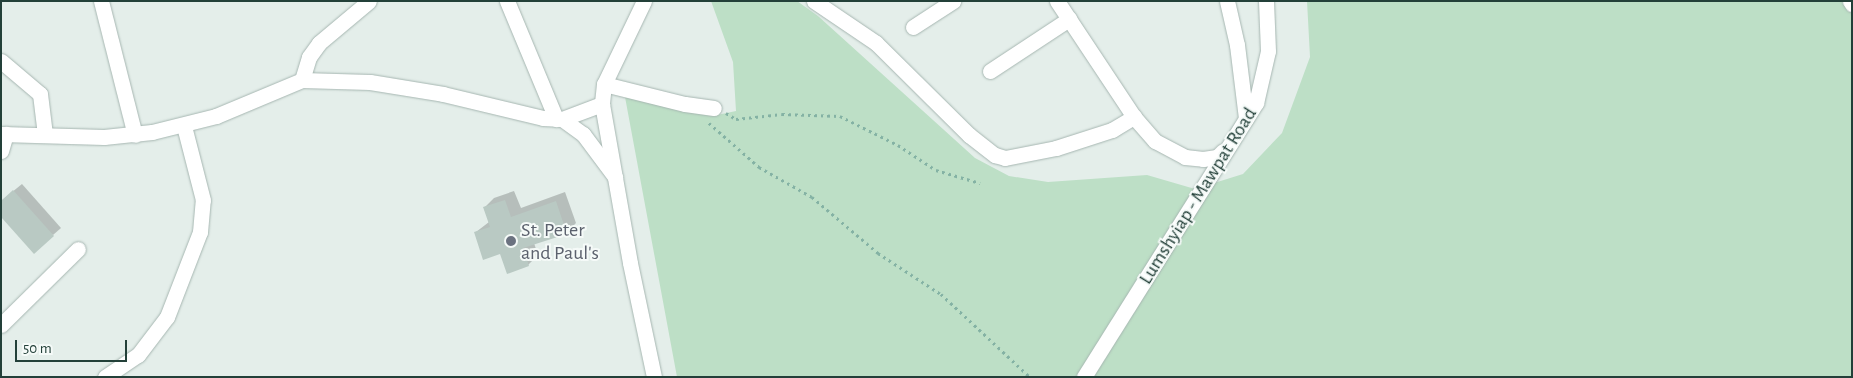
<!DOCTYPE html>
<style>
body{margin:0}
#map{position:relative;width:1853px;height:378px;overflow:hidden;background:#e4eeea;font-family:"Alegreya Sans",sans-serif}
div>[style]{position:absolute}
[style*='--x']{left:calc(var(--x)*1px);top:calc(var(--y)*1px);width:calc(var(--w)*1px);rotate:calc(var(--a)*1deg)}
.green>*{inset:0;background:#bddfc6}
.shadow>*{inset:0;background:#0003}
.building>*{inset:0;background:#b9c9c3}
.path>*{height:2.5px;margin-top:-1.25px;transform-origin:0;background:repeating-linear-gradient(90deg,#84b2a4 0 2.5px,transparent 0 6.5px)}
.roads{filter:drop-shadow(0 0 1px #a6b6b1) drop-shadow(0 0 1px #a6b6b1)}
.minor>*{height:15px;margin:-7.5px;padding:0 7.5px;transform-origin:7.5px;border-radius:7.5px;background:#fff}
.dots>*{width:14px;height:14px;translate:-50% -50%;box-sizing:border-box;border:2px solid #f5faf8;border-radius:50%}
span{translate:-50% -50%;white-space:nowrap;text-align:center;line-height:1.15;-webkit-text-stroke:4px #f5faf8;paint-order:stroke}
.street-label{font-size:20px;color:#234039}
.worship-label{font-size:20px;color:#5b616d}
.left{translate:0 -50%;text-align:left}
.frame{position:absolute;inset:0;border:2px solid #234039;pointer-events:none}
.scale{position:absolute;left:15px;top:340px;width:112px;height:22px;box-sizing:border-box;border:2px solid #234039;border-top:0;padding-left:6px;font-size:15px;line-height:18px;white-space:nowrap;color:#234039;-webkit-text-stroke:4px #f5faf8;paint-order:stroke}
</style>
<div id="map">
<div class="green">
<i style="clip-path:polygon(711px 1px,797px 1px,818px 16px,975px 158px,1009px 176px,1048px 182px,1147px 175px,1195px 189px,1243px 174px,1282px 133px,1310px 57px,1307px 1px,1852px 1px,1852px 377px,677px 377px,625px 97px,717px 115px,736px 111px,733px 62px)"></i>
</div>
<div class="shadow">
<i style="clip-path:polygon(22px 184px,61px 228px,53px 235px,1px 201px)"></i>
<i style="clip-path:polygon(514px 191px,521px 208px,565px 192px,576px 223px,566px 233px,534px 243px,538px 255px,528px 265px,501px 252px,476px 232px,489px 222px,484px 208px,494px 198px)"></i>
</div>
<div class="building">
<i style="clip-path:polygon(13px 190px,54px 236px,34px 254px,1px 217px,1px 201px)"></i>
<i style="clip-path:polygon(505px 200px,511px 217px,556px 201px,567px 234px,523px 248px,529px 266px,507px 274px,500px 254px,483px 260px,474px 232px,490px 227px,483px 207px)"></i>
</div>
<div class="path">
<i style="--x:726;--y:113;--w:12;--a:31"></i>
<i style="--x:736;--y:119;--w:46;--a:-6.2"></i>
<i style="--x:782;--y:114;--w:58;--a:2"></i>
<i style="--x:840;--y:116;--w:65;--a:26.6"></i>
<i style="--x:898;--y:145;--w:45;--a:33.3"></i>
<i style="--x:936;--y:170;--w:46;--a:16.5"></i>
<i style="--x:709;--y:123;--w:67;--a:41.3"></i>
<i style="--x:759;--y:167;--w:61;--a:29.5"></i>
<i style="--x:812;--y:197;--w:87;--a:40.3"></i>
<i style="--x:878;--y:253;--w:75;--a:33.1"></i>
<i style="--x:941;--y:294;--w:122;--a:43"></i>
</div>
<div class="roads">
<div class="minor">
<i style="--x:101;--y:1;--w:138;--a:75.8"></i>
<i style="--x:507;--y:1;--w:128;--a:67.4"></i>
<i style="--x:644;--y:1;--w:92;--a:115.7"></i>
<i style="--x:604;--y:84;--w:20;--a:96"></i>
<i style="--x:602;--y:104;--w:161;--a:80"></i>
<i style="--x:630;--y:263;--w:116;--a:78.1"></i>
<i style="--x:814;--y:1;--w:75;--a:34.1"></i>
<i style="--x:876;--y:43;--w:131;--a:44.7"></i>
<i style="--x:969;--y:135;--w:33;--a:38"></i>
<i style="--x:995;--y:155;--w:10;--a:17"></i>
<i style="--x:1005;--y:158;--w:52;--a:-11.1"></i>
<i style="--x:1056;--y:148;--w:59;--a:-17.8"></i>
<i style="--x:1112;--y:130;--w:26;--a:-31"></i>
<i style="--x:1057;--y:1;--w:139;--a:56.4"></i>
<i style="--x:1134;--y:117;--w:32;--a:49"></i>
<i style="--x:1155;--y:141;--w:34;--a:28"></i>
<i style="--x:1185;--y:157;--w:18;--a:6"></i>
<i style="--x:1203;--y:159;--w:14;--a:-8"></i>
<i style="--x:1217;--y:157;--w:8;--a:-45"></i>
<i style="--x:1227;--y:1;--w:45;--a:77.2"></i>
<i style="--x:1237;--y:45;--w:74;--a:83"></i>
<i style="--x:1850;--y:1;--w:4;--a:56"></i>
<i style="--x:913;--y:27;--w:48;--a:-33"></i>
<i style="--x:1;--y:61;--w:51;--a:40.2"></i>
<i style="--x:40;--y:94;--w:41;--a:83"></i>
<i style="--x:990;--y:71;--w:95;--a:-33.4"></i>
<i style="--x:302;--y:80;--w:24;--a:-73"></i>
<i style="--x:309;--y:57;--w:17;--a:-54"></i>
<i style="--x:319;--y:43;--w:65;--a:-40"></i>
<i style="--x:604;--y:84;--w:83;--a:13.9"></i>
<i style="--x:685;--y:104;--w:29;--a:8"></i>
<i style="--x:562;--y:119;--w:43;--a:-20.6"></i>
<i style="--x:1;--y:134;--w:103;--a:1.7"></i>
<i style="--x:104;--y:137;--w:48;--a:-5.9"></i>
<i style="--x:152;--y:132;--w:66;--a:-14"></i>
<i style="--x:216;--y:116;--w:93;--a:-22.7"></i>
<i style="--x:302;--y:80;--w:68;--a:1.7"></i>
<i style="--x:370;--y:82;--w:74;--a:9.3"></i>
<i style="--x:443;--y:94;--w:103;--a:13.5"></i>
<i style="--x:543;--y:118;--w:19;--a:3"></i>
<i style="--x:562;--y:119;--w:26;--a:36"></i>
<i style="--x:583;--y:134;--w:54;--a:53.3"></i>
<i style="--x:1;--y:151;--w:18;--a:-74"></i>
<i style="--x:1;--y:325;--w:108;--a:-44.6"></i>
<i style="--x:105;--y:377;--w:40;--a:-34"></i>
<i style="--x:138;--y:355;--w:48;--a:-52.7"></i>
<i style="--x:167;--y:317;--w:91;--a:-68.8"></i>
<i style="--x:200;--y:232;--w:32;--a:-85"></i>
<i style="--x:203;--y:200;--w:76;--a:-104.4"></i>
<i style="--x:1084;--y:377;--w:324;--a:-57.9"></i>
<i style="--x:1256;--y:103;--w:53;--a:-77"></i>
<i style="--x:1268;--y:51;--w:50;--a:-92.3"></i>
</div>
</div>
<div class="dots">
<i style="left:511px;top:241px;background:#6b7280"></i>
</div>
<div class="street-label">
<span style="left:1198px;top:196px;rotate:-58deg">Lumshyiap - Mawpat Road</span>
</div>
<div class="worship-label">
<span class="left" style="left:521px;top:242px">St. Peter<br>and Paul's</span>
</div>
<div class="frame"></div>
<div class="scale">50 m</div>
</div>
